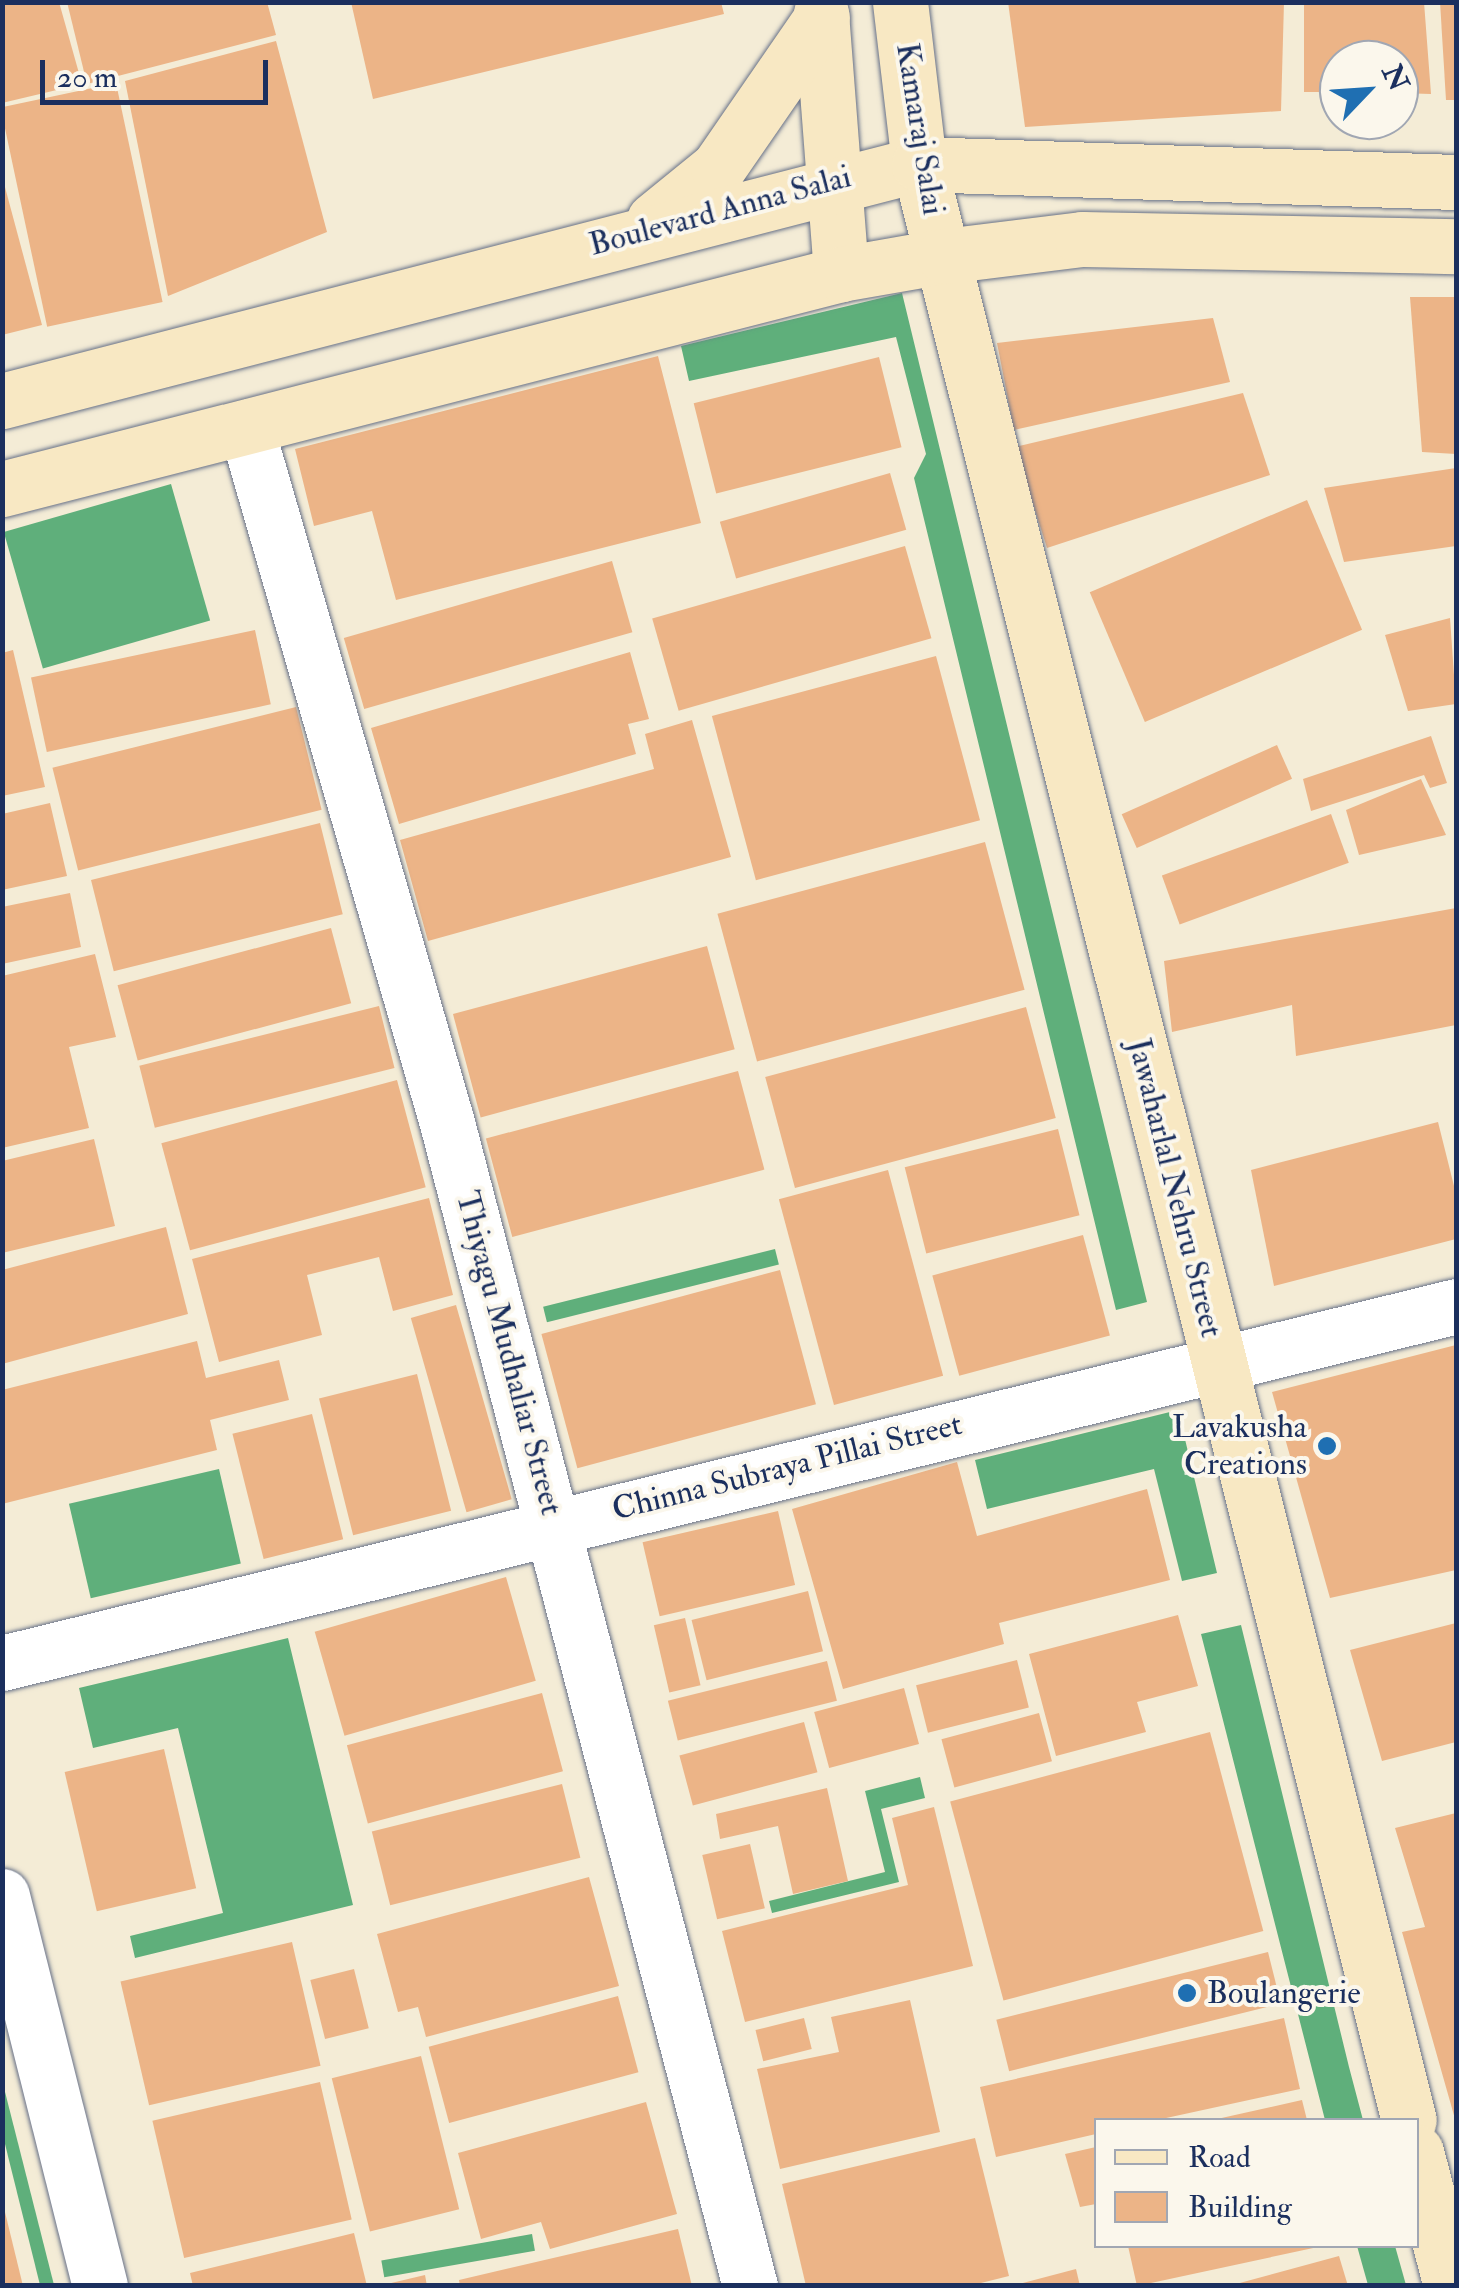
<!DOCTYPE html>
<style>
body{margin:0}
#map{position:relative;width:1459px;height:2288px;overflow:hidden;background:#f4ecd6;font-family:"IM FELL Double Pica",serif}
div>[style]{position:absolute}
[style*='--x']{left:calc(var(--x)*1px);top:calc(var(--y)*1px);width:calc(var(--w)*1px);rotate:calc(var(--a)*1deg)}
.forest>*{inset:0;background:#5faf7b;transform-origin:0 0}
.building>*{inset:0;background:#ecb487;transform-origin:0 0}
.roads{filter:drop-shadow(0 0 2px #677188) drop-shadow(0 0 2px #677188)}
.street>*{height:55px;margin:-27.5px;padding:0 27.5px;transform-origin:27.5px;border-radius:27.5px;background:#fff}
.secondary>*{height:55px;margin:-27.5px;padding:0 27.5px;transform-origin:27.5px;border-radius:27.5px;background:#f8e8c3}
.dots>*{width:28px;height:28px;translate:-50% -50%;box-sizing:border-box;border:5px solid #fbf7ec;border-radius:50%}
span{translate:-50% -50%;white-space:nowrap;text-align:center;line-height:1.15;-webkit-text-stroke:8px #fbf7ec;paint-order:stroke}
.street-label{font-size:32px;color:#1b2f5e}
.poi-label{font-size:32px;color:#1b2f5e}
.right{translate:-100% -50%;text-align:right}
.left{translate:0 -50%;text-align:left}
.frame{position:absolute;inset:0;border:5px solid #1b2f5e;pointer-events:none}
.legend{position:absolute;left:1094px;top:2118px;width:325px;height:130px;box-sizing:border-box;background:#fbf7ec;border:2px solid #a1a7b3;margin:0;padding:12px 18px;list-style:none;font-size:30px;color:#1b2f5e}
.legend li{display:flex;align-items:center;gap:20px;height:50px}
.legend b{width:50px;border:2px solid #a1a7b3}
.north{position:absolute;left:1319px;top:40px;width:100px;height:100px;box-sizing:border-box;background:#fbf7ec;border:2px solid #a1a7b3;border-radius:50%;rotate:65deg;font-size:28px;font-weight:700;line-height:40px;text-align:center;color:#1b2f5e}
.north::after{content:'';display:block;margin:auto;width:35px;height:45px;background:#1f6fb2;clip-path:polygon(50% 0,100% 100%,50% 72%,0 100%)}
.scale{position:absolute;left:40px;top:60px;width:228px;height:45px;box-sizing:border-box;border:5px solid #1b2f5e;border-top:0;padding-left:12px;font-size:30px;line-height:35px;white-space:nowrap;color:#1b2f5e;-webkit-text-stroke:8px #fbf7ec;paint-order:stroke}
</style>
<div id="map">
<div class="forest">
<i style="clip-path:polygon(902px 293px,1147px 1302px,1116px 1310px,914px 478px,926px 454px,896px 337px,689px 381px,681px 346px)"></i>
<i style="left:171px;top:484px;width:142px;height:174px;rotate:74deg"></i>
<i style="left:775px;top:1249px;width:16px;height:239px;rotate:76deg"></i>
<i style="clip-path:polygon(1178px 1410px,1217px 1573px,1182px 1581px,1154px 1469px,987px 1509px,975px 1460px)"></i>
<i style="left:219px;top:1469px;width:97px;height:154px;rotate:77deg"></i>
<i style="clip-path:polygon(1241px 1625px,1349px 2067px,1363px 2120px,1325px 2120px,1201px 1634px)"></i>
<i style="clip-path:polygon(288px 1638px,353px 1905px,135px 1958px,130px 1936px,223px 1913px,178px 1728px,93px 1748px,79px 1688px)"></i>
<i style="clip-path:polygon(920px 1777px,925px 1798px,881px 1809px,899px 1882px,772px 1913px,769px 1901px,885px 1872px,865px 1791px)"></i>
<i style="clip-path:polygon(2px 2084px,3px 2084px,54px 2285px,40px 2285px,3px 2136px)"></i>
<i style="left:532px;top:2234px;width:17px;height:153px;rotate:80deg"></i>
<i style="clip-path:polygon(1357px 2246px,1395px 2246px,1406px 2285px,1368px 2285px)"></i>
</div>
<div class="building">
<i style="clip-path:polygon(2px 2px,59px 2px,82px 84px,2px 103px)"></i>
<i style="clip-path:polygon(67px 2px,267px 2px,276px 35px,87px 84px)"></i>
<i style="clip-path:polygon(351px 2px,721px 2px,724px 14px,373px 99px)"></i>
<i style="clip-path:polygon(1008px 2px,1284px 2px,1281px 111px,1025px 127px)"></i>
<i style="clip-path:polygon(1304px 2px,1424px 2px,1431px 94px,1399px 93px,1399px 60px,1339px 60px,1339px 92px,1304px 92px)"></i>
<i style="clip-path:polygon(1440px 2px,1456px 2px,1456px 100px,1446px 100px)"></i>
<i style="clip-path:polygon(276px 41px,327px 232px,168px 296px,125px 81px)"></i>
<i style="left:116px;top:83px;width:224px;height:118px;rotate:78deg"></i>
<i style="clip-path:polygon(2px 176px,42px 325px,2px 335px)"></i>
<i style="clip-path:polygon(1410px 297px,1456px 297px,1456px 454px,1422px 452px)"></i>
<i style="clip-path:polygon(1213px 318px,1230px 382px,1014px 430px,997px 343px)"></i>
<i style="clip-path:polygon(658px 356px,701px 523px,396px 600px,372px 511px,314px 526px,295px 449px)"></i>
<i style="left:879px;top:357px;width:93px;height:191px;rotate:76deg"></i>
<i style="clip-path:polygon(1243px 393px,1270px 475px,1047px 548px,1015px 447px)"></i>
<i style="clip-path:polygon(1456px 468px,1456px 546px,1344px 562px,1324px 488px)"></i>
<i style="left:890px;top:473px;width:59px;height:177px;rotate:74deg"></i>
<i style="left:1307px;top:500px;width:141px;height:236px;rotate:67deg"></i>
<i style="left:905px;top:546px;width:96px;height:263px;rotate:74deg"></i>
<i style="left:612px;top:561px;width:74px;height:279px;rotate:74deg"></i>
<i style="clip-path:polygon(1450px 618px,1456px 704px,1408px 711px,1385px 635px)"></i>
<i style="left:255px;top:630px;width:76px;height:229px;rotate:78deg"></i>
<i style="clip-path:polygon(13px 650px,45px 787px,2px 796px,2px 653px)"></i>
<i style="clip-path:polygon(630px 652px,649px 719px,628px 724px,636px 754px,399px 824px,371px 728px)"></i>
<i style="left:936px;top:656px;width:170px;height:232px;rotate:75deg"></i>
<i style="left:296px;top:707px;width:106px;height:251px;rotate:76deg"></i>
<i style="clip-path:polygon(692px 720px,731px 857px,428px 941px,400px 840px,654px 769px,645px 734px)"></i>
<i style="clip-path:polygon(1431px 736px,1447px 783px,1430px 788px,1424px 775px,1311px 811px,1303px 779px)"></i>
<i style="left:1277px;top:745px;width:37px;height:170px;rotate:66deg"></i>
<i style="clip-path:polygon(1421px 779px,1446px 835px,1359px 855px,1346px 810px)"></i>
<i style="clip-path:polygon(50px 803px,67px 876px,2px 890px,2px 814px)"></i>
<i style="left:1331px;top:814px;width:52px;height:180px;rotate:70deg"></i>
<i style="left:320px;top:823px;width:94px;height:236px;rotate:76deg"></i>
<i style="left:985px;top:842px;width:153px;height:277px;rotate:75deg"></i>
<i style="clip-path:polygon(70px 893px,81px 947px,2px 964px,2px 907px)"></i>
<i style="clip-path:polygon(1456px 908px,1456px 1025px,1296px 1056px,1292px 1005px,1172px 1032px,1164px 961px)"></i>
<i style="left:331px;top:928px;width:78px;height:221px;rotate:75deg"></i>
<i style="left:707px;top:946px;width:107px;height:263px;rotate:75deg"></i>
<i style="clip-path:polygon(95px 954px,116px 1037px,69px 1047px,89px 1128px,2px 1148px,2px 976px)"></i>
<i style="left:379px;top:1006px;width:64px;height:247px;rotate:76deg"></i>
<i style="left:1026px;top:1007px;width:115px;height:270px;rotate:75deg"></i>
<i style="left:738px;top:1071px;width:102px;height:261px;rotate:75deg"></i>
<i style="left:397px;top:1080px;width:111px;height:244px;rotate:75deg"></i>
<i style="clip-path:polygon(1438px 1122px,1456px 1194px,1456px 1239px,1274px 1286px,1251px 1170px)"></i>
<i style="left:1058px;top:1129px;width:89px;height:158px;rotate:76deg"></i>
<i style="clip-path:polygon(94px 1139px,115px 1226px,2px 1253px,2px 1161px)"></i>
<i style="left:888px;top:1170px;width:213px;height:113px;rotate:75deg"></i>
<i style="clip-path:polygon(429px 1198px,453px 1295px,393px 1311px,379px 1257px,307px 1275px,322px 1335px,219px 1362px,192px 1259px)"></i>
<i style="clip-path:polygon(166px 1227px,188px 1314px,2px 1364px,2px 1270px)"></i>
<i style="left:1083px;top:1235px;width:104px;height:156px;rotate:75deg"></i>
<i style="left:780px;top:1270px;width:139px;height:247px;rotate:75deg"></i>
<i style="left:456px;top:1305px;width:202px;height:47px;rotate:74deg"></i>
<i style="clip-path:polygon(197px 1341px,206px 1378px,279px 1360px,289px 1400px,210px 1420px,217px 1450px,2px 1504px,2px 1390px)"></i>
<i style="clip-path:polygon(1456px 1345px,1456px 1570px,1330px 1598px,1272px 1392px)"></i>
<i style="left:417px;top:1374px;width:141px;height:101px;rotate:76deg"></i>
<i style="left:312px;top:1414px;width:129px;height:82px;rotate:76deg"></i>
<i style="clip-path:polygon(957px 1462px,977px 1536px,1147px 1489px,1170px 1580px,999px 1623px,1004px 1644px,843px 1689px,792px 1509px)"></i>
<i style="left:778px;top:1511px;width:76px;height:139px;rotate:77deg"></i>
<i style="left:506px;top:1577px;width:108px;height:199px;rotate:74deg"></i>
<i style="left:808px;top:1591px;width:62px;height:120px;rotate:76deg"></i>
<i style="clip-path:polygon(1178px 1615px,1198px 1686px,1137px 1702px,1146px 1732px,1056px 1756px,1029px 1654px)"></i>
<i style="left:685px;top:1618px;width:69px;height:32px;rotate:77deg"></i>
<i style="clip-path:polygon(1456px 1623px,1456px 1742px,1382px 1761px,1350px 1650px)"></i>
<i style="left:1017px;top:1660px;width:49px;height:104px;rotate:76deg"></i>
<i style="left:827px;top:1661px;width:41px;height:164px;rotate:76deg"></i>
<i style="left:904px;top:1688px;width:58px;height:93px;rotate:75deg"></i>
<i style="left:542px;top:1693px;width:81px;height:202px;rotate:75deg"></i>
<i style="left:1039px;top:1713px;width:50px;height:101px;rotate:75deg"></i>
<i style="left:804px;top:1722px;width:52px;height:129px;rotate:75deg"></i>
<i style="left:1210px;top:1732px;width:206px;height:269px;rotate:75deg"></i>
<i style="left:164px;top:1749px;width:143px;height:102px;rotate:77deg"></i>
<i style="left:562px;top:1784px;width:76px;height:196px;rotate:76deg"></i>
<i style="clip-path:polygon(827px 1788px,848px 1881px,793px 1894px,778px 1826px,720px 1839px,716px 1814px)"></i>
<i style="clip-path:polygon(934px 1807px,973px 1966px,745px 2022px,722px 1931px,908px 1885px,892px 1818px)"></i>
<i style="clip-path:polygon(1456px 1813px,1456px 2119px,1455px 2119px,1402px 1932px,1425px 1927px,1395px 1828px)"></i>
<i style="left:750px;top:1844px;width:66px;height:49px;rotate:77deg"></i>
<i style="clip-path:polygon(589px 1877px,619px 1986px,426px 2037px,418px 2007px,398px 2012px,377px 1934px)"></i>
<i style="left:292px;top:1942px;width:127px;height:176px;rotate:77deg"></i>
<i style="left:1268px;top:1952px;width:53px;height:280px;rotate:76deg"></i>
<i style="left:354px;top:1969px;width:61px;height:45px;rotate:76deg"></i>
<i style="left:618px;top:1996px;width:79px;height:196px;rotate:75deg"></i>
<i style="clip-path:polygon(910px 2000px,940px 2132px,780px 2169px,757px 2069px,839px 2052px,831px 2017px)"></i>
<i style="left:804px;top:2018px;width:32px;height:50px;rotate:76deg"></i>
<i style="clip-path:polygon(1284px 2018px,1300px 2089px,1157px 2120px,1096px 2120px,1096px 2134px,996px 2157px,980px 2087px)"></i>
<i style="left:421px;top:2056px;width:158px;height:92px;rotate:76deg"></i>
<i style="left:320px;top:2082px;width:141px;height:172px;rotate:77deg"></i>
<i style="clip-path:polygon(1302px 2100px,1307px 2120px,1217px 2120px,1217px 2119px)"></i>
<i style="clip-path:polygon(646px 2102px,677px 2214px,550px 2249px,541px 2222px,481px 2239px,458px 2153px)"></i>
<i style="clip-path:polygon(975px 2138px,1009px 2276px,969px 2286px,806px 2286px,782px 2184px)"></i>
<i style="clip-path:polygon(1096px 2147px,1096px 2204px,1080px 2207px,1065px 2154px)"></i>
<i style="clip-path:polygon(4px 2208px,23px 2286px,2px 2286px)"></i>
<i style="clip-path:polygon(678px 2229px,692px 2286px,460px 2286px,459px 2280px)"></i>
<i style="clip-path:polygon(354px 2233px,367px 2286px,193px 2286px,190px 2273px)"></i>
<i style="clip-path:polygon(1128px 2246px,1318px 2246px,1318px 2247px,1137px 2286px)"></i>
<i style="clip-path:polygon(1339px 2256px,1348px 2286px,1236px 2286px,1236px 2284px)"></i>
<i style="clip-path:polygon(1076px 2269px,1080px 2286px,1020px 2286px,1019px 2284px)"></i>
<i style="clip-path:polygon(425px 2275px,427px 2286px,388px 2286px,387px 2284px)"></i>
</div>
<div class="roads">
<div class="street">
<i style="--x:246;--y:427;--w:724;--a:73.89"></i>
<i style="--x:447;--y:1123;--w:1202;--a:75.4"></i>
<i style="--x:2;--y:1663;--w:1497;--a:-13.79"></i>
<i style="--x:2;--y:1896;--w:402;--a:75.9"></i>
</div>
<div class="secondary">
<i style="--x:900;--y:2;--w:163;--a:83.3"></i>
<i style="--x:919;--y:164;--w:2016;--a:75.94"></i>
<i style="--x:821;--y:13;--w:262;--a:85.6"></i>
<i style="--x:654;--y:220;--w:82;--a:-39.1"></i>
<i style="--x:718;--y:168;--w:183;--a:-55.4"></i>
<i style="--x:2;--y:401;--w:947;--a:-14.49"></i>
<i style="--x:919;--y:164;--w:537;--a:1.92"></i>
<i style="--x:2;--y:489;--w:866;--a:-14.37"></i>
<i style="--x:841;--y:274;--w:105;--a:-9.9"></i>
<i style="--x:944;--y:256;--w:139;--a:-7"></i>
<i style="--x:1082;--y:239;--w:374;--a:1.1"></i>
<i style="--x:1416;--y:2152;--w:138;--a:75.4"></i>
</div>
</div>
<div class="dots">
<i style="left:1327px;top:1446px;background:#1f6fb2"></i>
<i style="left:1187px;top:1993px;background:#1f6fb2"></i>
</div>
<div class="street-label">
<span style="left:920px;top:129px;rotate:81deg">Kamaraj Salai</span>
<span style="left:720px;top:211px;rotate:-15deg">Boulevard Anna Salai</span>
<span style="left:1175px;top:1188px;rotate:76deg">Jawaharlal Nehru Street</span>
<span style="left:509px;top:1353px;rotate:75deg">Thiyagu Mudhaliar Street</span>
<span style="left:787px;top:1467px;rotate:-14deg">Chinna Subraya Pillai Street</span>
</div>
<div class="poi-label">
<span class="right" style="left:1307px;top:1446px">Lavakusha<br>Creations</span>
<span class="left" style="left:1207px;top:1993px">Boulangerie</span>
</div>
<div class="frame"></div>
<ul class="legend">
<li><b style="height:12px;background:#f8e8c3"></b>Road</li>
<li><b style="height:28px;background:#ecb487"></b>Building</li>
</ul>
<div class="north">N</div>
<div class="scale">20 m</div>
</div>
